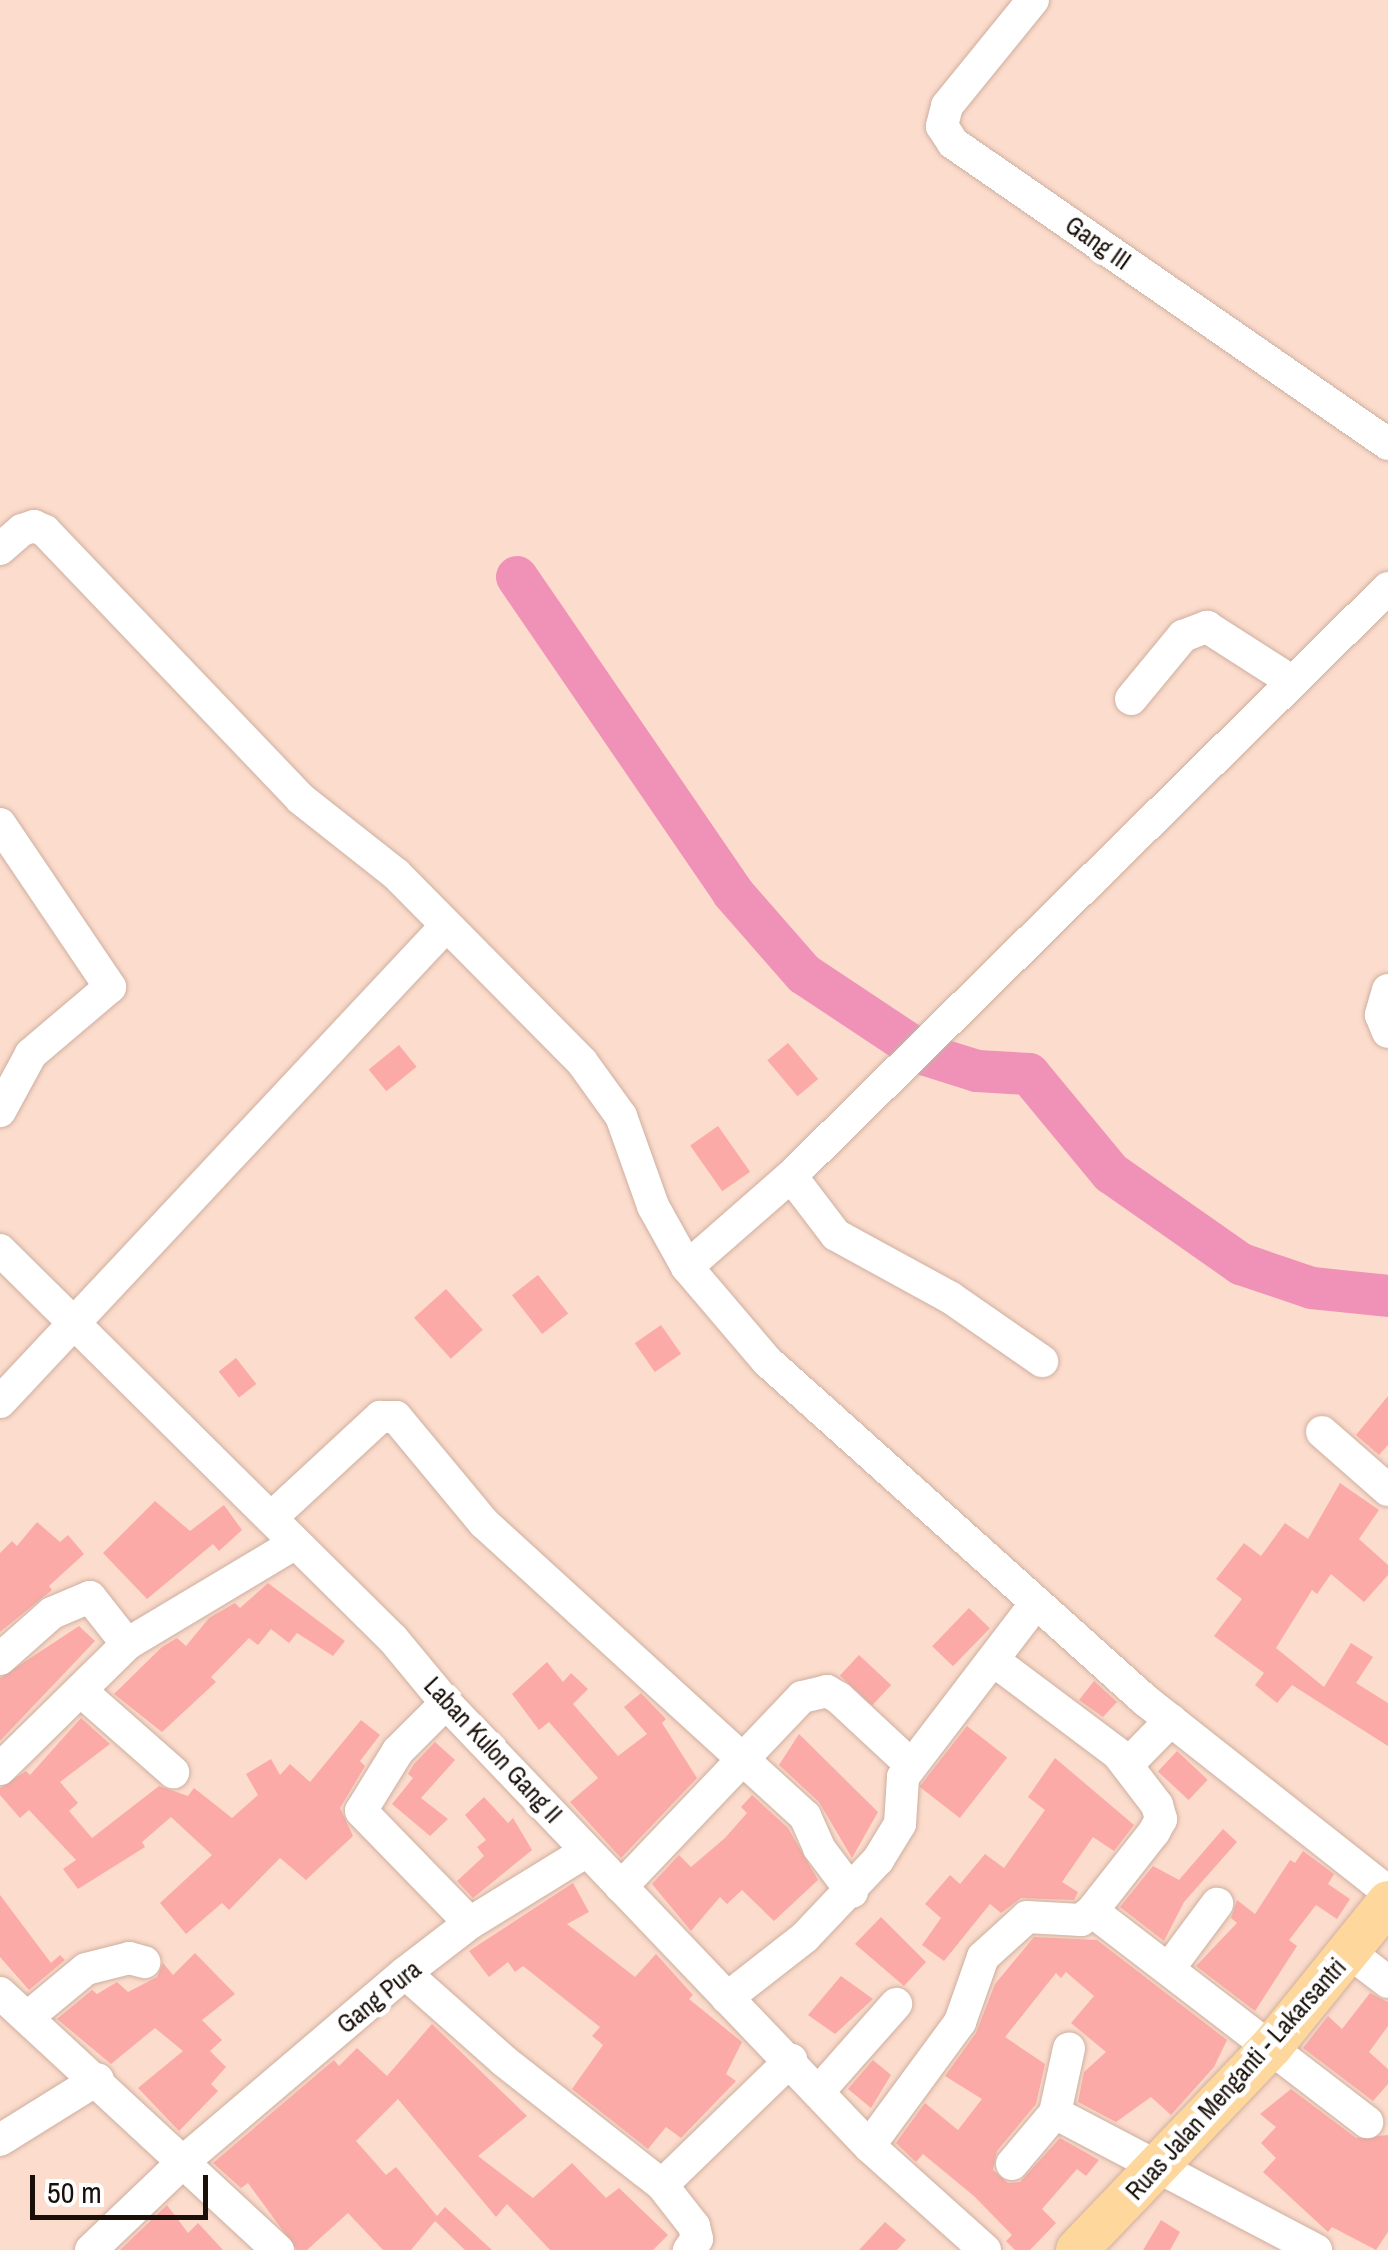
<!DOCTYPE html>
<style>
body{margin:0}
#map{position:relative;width:1388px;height:2250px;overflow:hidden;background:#fcdccc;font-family:"Archivo Narrow",sans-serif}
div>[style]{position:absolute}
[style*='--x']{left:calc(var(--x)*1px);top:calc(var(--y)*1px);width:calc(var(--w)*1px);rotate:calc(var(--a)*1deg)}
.river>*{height:42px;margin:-21px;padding:0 21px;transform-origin:21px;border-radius:21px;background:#f091b8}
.building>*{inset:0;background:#fcaaa7;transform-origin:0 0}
.roads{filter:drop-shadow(0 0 2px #ceafa0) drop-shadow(0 0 2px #ceafa0)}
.minor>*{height:32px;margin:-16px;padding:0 16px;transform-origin:16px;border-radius:16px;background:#fff}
.major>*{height:42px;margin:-21px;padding:0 21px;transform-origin:21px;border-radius:21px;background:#fed79c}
span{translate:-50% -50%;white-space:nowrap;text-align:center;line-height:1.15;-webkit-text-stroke:10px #fff;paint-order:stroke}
.street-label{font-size:25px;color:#1a100a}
.scale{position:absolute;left:30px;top:2175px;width:178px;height:45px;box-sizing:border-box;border:5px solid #1a100a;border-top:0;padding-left:12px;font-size:30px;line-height:35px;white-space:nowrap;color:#1a100a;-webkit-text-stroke:8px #fff;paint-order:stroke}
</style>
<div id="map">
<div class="river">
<i style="--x:517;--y:577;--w:383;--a:55.6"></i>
<i style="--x:733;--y:893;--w:108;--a:48.8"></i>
<i style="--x:804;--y:974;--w:146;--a:33.6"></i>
<i style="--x:926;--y:1055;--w:53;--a:17.4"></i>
<i style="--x:977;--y:1071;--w:52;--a:3.3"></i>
<i style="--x:1029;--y:1074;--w:129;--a:50.4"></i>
<i style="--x:1111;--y:1173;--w:159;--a:35"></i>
<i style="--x:1241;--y:1264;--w:75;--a:18.7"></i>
<i style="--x:1312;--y:1288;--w:76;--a:6"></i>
</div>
<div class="building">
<i style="left:788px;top:1043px;width:47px;height:27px;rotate:50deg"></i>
<i style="left:399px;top:1045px;width:28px;height:39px;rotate:51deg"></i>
<i style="left:718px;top:1126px;width:56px;height:34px;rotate:55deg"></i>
<i style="left:538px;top:1275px;width:49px;height:33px;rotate:52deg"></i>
<i style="left:446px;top:1289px;width:55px;height:43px;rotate:48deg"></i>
<i style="left:661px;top:1325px;width:35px;height:32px;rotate:55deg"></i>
<i style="left:236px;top:1358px;width:33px;height:22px;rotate:52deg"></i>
<i style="clip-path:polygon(1388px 1396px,1388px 1445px,1379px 1455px,1356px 1435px)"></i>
<i style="clip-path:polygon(1340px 1483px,1379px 1510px,1359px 1539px,1388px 1565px,1388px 1575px,1364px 1602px,1331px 1574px,1317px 1594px,1312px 1590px,1276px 1648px,1324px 1687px,1351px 1643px,1373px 1657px,1356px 1683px,1388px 1703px,1388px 1746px,1292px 1685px,1277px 1703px,1255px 1685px,1264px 1673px,1214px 1636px,1242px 1599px,1216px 1579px,1244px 1543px,1261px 1556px,1285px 1523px,1308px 1539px)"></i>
<i style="clip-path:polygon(155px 1501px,190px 1531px,224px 1505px,242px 1530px,219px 1551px,213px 1544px,147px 1599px,103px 1553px)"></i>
<i style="clip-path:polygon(37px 1522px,60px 1542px,68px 1535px,84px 1554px,49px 1586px,52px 1590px,0 1632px,0 1553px,12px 1541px,17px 1546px)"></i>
<i style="clip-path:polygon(268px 1583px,345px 1641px,333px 1656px,297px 1633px,289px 1643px,271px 1629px,258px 1645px,249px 1638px,211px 1677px,216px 1682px,162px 1732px,114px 1694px,162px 1647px,177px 1638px,186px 1646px,209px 1618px,235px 1603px,240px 1608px)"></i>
<i style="left:969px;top:1608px;width:29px;height:53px;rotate:44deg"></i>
<i style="clip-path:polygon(79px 1626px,95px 1641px,0 1741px,0 1678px)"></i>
<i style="left:859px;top:1655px;width:44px;height:28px;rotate:43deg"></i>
<i style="clip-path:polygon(547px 1662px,563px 1682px,571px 1673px,588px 1689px,573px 1704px,618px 1756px,647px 1734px,624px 1707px,641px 1693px,666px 1719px,662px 1723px,697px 1778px,621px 1858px,570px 1802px,598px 1778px,549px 1722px,539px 1730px,512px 1694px)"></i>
<i style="clip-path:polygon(1094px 1681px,1117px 1702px,1103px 1717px,1079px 1700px)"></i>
<i style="clip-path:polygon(81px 1718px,110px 1744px,60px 1782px,78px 1803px,69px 1811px,92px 1838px,159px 1786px,188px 1796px,194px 1788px,232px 1818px,258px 1795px,246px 1774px,271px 1759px,280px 1775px,290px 1764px,310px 1782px,361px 1720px,380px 1735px,360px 1761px,365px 1766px,340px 1808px,353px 1836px,306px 1880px,280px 1858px,229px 1910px,222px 1903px,186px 1934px,160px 1903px,212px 1855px,171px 1817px,142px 1842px,145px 1847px,78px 1889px,63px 1869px,76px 1860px,29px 1810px,20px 1818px,0 1795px,0 1788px,26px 1771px,30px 1775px)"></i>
<i style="left:967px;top:1726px;width:51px;height:77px;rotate:38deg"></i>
<i style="clip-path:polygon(799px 1734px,878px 1812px,852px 1858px,819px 1802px,779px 1765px)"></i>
<i style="clip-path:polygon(435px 1742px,455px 1760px,421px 1798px,448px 1819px,430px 1836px,392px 1804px,413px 1778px,408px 1774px,414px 1764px)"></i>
<i style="left:1177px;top:1751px;width:42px;height:28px;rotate:43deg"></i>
<i style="clip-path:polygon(1055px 1758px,1134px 1825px,1114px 1851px,1093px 1837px,1062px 1882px,1078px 1892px,1074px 1900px,1021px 1898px,1001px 1913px,990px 1904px,944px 1961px,922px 1945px,941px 1918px,925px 1904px,950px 1875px,960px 1884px,985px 1854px,1004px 1868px,1045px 1810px,1028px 1797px)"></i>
<i style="clip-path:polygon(752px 1795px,788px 1828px,818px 1880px,774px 1921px,742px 1890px,727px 1904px,720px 1897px,691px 1931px,652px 1884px,679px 1855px,691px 1867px,725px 1838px,747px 1813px,741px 1807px)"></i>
<i style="clip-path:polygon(484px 1797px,508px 1823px,513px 1818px,532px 1850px,473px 1898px,457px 1881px,484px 1856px,477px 1847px,486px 1840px,465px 1815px)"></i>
<i style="clip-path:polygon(1223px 1829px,1237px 1842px,1184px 1902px,1164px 1941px,1120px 1907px,1153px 1866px,1179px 1880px)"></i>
<i style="clip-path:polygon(1303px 1851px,1334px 1874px,1328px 1884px,1350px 1899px,1337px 1919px,1316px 1905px,1289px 1940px,1297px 1946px,1255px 2011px,1196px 1966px,1237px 1923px,1231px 1918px,1237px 1900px,1255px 1914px,1290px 1860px,1295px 1863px)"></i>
<i style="clip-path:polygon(573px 1883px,589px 1912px,567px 1924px,635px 1977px,656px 1954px,693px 1995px,689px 1999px,742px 2042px,726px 2074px,736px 2081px,681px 2138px,666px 2127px,648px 2149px,572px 2089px,603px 2045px,592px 2036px,600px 2027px,523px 1966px,515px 1972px,508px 1962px,489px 1977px,469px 1951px)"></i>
<i style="clip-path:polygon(0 1895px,51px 1963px,60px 1955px,65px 1960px,29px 1990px,0 1957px)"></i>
<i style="clip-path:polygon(881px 1917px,926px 1962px,904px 1986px,855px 1944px)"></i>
<i style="clip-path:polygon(1034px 1937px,1097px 1940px,1227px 2040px,1214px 2067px,1171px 2115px,1151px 2097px,1116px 2122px,1078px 2102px,1084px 2072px,1106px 2052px,1071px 2023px,1094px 1996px,1066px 1972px,1061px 1978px,1056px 1973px,1005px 2037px,1045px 2064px,1036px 2104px,997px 2151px,993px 2170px,1008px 2183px,1020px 2182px,1060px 2138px,1099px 2160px,1086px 2176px,1077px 2169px,1042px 2209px,1056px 2223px,1030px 2250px,1015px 2250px,1006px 2241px,1012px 2235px,974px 2196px,923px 2154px,916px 2162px,896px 2143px,925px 2103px,958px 2130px,982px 2099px,945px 2076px,976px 2033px,995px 1984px)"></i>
<i style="clip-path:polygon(195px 1953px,235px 1994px,202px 2020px,222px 2040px,210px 2051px,226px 2067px,211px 2084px,218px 2091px,179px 2131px,138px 2088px,183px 2051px,155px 2028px,111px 2064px,57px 2019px,92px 1990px,97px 1994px,117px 1982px,128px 1992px,157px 1977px,163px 1963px,173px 1975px)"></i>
<i style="clip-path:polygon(841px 1976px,873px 1999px,835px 2034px,808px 2015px)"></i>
<i style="clip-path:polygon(1370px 1993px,1388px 2002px,1388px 2026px,1369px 2052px,1388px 2069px,1388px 2084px,1373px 2101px,1303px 2048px,1328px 2016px,1342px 2029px)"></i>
<i style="clip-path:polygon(432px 2024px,527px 2116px,478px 2156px,533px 2198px,572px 2163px,606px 2198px,619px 2188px,668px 2235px,653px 2250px,550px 2250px,507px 2204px,496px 2217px,398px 2099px,356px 2141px,386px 2175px,396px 2167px,437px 2216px,445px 2207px,492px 2250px,465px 2250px,435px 2221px,411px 2250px,383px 2250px,348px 2213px,307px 2250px,297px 2250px,248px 2183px,241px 2188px,213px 2163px,334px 2060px,339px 2066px,357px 2048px,387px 2076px)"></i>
<i style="clip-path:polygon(873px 2060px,891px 2075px,871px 2108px,848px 2089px)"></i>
<i style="clip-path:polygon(1291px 2089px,1356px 2138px,1388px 2135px,1388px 2232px,1376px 2250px,1332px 2227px,1328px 2232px,1263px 2172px,1276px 2158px,1261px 2143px,1276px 2127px,1260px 2114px)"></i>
<i style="clip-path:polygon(167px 2205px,188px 2233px,198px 2223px,223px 2250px,120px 2250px)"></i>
<i style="clip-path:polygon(1161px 2220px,1180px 2232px,1170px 2250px,1143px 2250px)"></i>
<i style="clip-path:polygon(885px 2222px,906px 2240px,897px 2250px,859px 2250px)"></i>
</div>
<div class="roads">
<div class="minor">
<i style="--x:1033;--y:0;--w:136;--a:129.1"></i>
<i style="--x:947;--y:106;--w:21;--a:104"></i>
<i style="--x:942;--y:126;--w:20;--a:57"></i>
<i style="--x:953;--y:143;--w:529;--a:34.68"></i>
<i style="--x:0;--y:549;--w:29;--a:-41"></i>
<i style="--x:22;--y:530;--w:13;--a:-18"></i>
<i style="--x:34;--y:526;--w:12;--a:24"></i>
<i style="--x:45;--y:531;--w:371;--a:46.3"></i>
<i style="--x:301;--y:799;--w:121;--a:38.3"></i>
<i style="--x:396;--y:874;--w:264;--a:45.3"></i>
<i style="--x:582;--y:1062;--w:67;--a:54.2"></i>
<i style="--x:621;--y:1116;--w:96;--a:70.4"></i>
<i style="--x:653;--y:1206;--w:70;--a:60.9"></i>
<i style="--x:687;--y:1267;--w:123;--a:49.6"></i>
<i style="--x:767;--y:1361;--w:508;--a:41.89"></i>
<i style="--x:1145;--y:1700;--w:310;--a:38.3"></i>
<i style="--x:1131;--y:699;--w:82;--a:-50.5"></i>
<i style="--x:1183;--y:636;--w:26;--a:-21"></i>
<i style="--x:1207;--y:627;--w:102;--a:32.6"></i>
<i style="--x:0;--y:824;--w:197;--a:56"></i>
<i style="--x:110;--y:987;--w:104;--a:139.7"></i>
<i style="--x:31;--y:1054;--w:65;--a:118.5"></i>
<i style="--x:1388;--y:990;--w:26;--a:106"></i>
<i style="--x:1381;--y:1015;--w:18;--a:68"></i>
<i style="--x:791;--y:1176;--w:74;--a:52.7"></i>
<i style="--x:836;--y:1235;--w:131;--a:28.7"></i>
<i style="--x:951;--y:1298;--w:111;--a:34.7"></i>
<i style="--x:0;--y:1250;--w:553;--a:44.71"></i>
<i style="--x:393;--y:1639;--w:83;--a:50.4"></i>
<i style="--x:446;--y:1703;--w:613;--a:46.32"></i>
<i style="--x:869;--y:2146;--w:156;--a:41.9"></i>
<i style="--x:687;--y:1267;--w:138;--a:-41.2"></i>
<i style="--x:791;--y:1176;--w:838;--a:-44.56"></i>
<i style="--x:0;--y:1402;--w:651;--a:-46.87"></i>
<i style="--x:1322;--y:1432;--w:88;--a:41.3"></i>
<i style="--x:271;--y:1518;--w:149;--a:-42.8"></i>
<i style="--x:380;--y:1417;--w:16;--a:0"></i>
<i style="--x:396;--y:1417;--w:138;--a:50.3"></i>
<i style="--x:484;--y:1523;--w:435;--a:42.4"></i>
<i style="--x:805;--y:1816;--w:35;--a:66"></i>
<i style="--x:819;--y:1848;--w:55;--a:53.1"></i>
<i style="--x:0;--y:1659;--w:69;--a:-41.5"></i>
<i style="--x:52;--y:1613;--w:41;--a:-22.8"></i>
<i style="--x:90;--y:1597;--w:60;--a:51.8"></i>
<i style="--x:993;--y:1660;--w:156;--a:36.9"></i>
<i style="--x:1118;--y:1754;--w:64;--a:52.6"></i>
<i style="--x:1157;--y:1805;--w:15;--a:74"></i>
<i style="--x:1161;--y:1819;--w:15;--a:118"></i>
<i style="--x:1154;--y:1832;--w:100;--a:128.1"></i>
<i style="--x:81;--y:1691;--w:123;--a:41.4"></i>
<i style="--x:446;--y:1703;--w:68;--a:135"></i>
<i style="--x:398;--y:1751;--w:70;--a:121.7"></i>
<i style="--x:361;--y:1811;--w:156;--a:45.8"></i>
<i style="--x:1127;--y:1765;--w:63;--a:-45.6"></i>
<i style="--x:0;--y:1769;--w:178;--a:-44.5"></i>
<i style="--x:127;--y:1644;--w:195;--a:-30.9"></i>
<i style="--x:621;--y:1887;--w:262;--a:-46.4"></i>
<i style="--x:802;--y:1697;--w:26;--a:-13"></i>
<i style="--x:827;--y:1691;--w:14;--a:30"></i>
<i style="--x:839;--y:1698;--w:98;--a:42.9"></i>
<i style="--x:1350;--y:1953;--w:48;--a:37.3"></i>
<i style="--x:1170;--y:1967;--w:79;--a:-53.3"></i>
<i style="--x:405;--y:1973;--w:132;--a:41.6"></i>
<i style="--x:504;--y:2061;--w:201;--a:38.1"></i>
<i style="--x:662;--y:2185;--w:52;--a:52"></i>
<i style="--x:694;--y:2226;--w:13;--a:77"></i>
<i style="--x:697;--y:2239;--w:14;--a:126"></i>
<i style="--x:0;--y:1993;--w:379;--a:42.8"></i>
<i style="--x:727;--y:1998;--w:99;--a:-38"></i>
<i style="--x:805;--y:1937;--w:106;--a:-46.5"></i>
<i style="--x:878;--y:1860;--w:42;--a:-58.6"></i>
<i style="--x:900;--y:1824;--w:47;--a:-86.3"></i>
<i style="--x:903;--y:1777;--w:219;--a:-52.6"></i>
<i style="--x:28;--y:2017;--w:75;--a:-39.6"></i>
<i style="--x:86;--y:1969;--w:44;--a:-14.3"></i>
<i style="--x:129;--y:1958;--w:16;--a:15"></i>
<i style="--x:820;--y:2090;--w:115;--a:-48.5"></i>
<i style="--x:1055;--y:2113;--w:295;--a:27.7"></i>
<i style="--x:0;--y:2140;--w:115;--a:-31.9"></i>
<i style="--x:869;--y:2146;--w:154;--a:-53.7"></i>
<i style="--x:960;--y:2022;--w:69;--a:-70.5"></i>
<i style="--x:983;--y:1957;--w:59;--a:-42.3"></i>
<i style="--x:1027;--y:1917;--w:54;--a:3.2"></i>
<i style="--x:1081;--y:1920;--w:14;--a:-39"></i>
<i style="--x:1092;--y:1911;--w:347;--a:37.5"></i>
<i style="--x:1012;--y:2164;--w:67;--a:-49.9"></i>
<i style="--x:1055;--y:2113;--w:66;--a:-77.8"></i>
<i style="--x:662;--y:2185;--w:180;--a:-44.1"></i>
<i style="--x:91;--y:2250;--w:129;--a:-43.7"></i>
<i style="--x:184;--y:2161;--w:290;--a:-40.4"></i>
<i style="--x:405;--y:1973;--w:82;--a:-37.6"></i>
<i style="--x:470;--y:1923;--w:137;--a:-31.6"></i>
</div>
<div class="major">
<i style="--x:1077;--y:2250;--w:282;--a:-46.3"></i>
<i style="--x:1272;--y:2046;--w:185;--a:-51.1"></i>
</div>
</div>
<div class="street-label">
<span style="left:1098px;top:243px;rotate:35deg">Gang III</span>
<span style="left:493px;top:1750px;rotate:47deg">Laban Kulon Gang II</span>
<span style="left:379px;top:1997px;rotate:-39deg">Gang Pura</span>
<span style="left:1236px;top:2079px;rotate:-48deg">Ruas Jalan Menganti - Lakarsantri</span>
</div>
<div class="scale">50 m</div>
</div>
